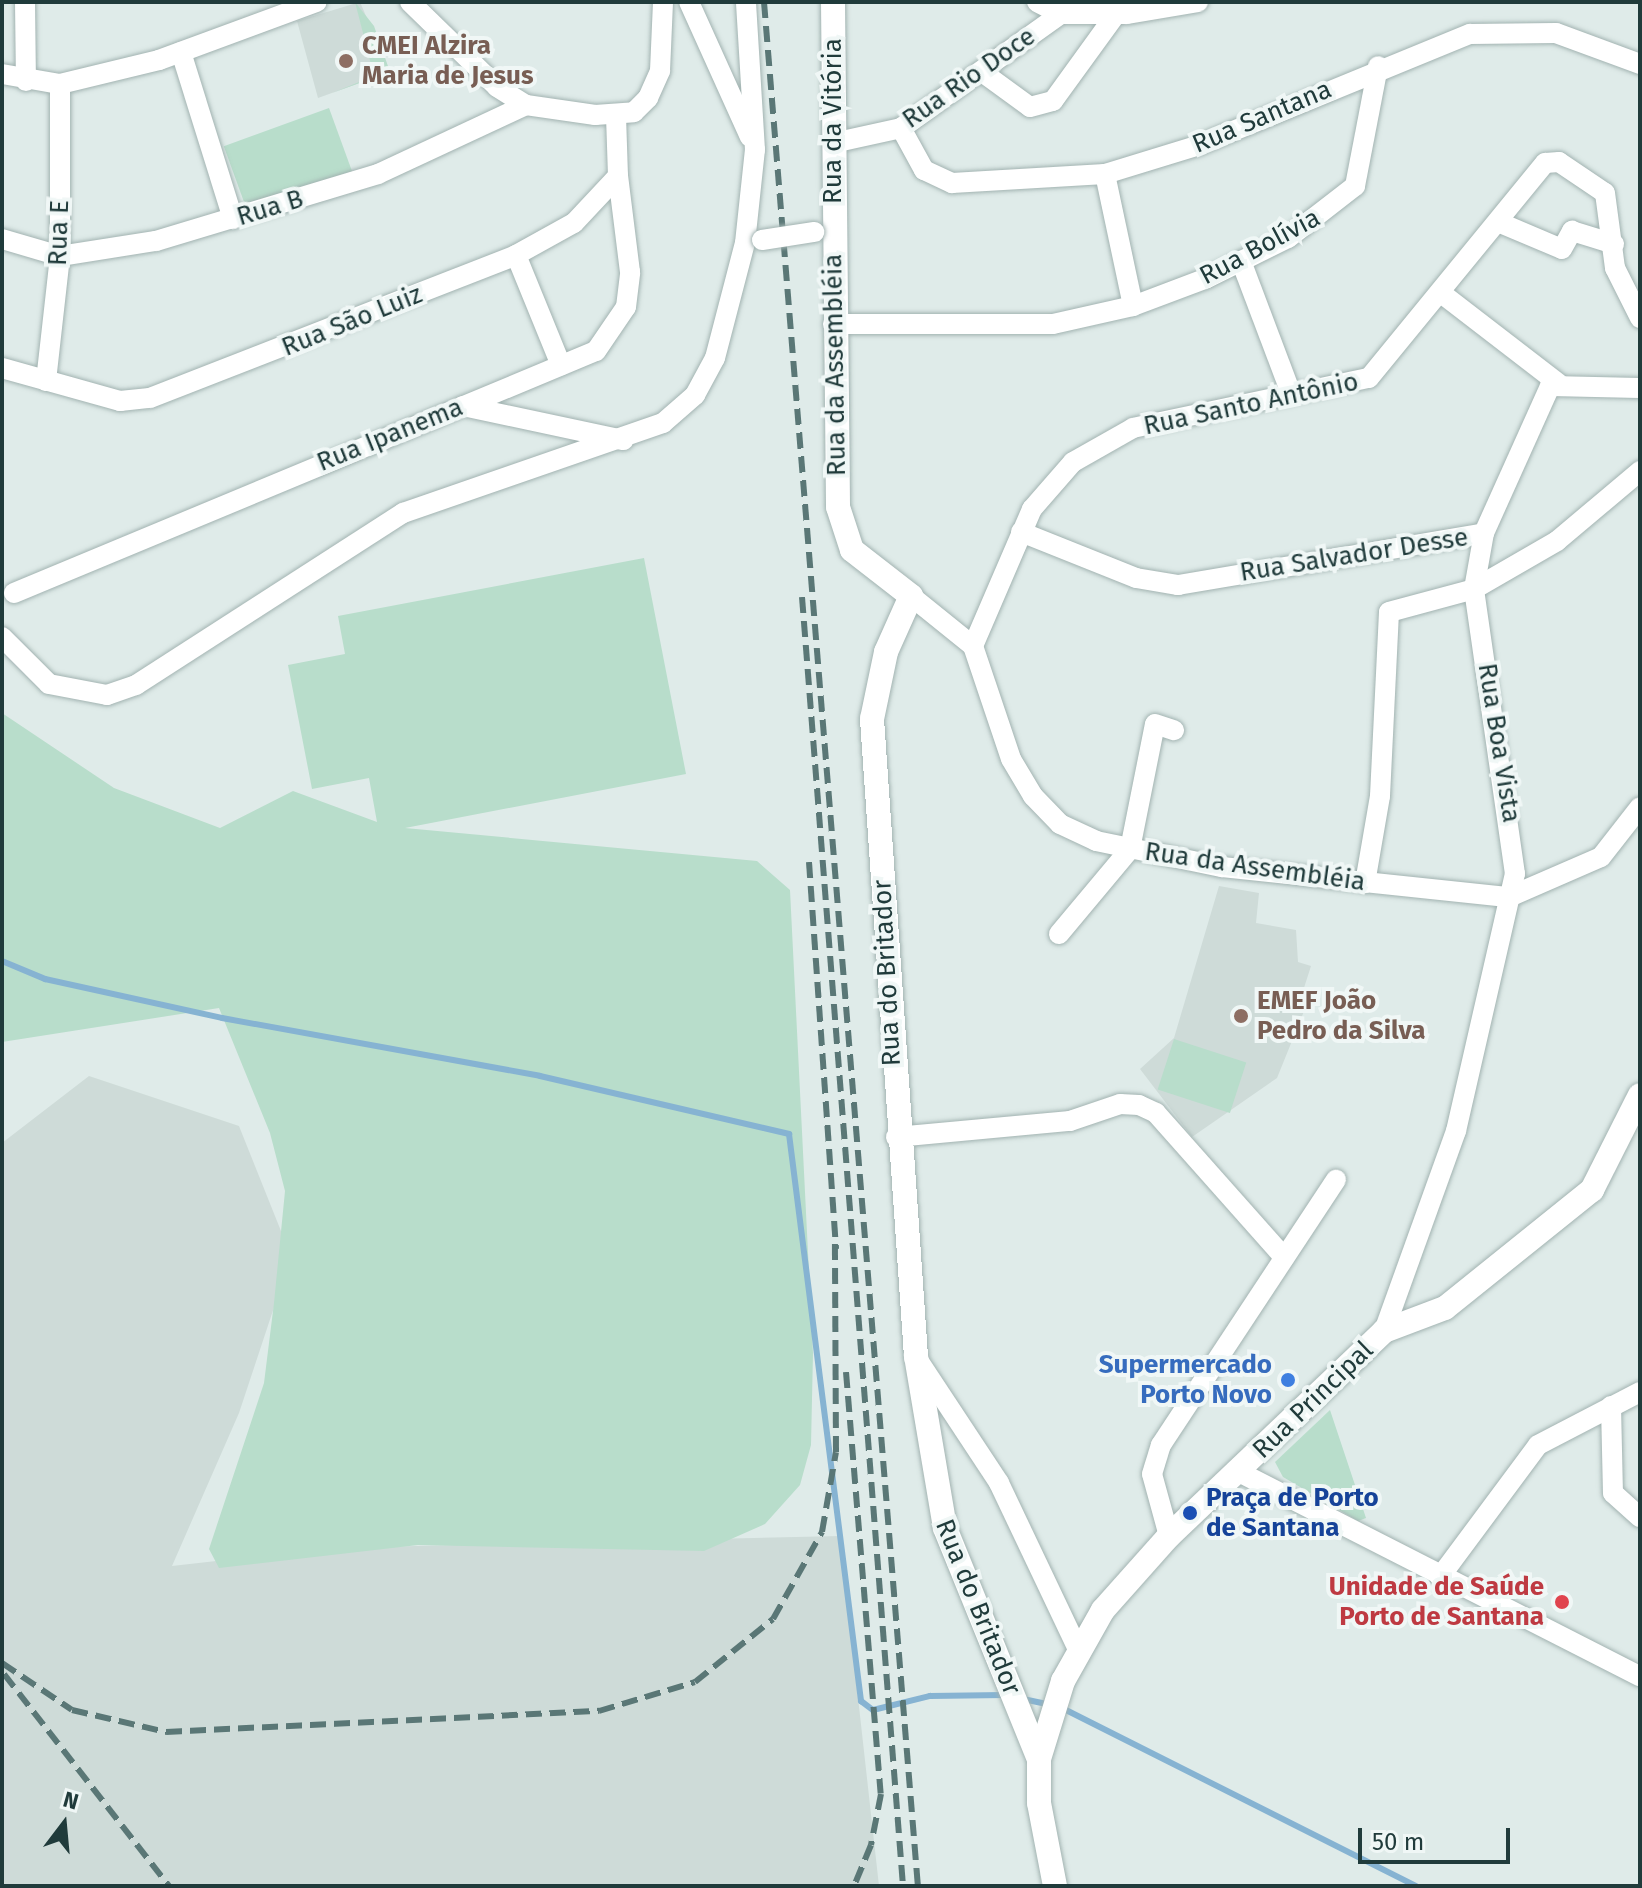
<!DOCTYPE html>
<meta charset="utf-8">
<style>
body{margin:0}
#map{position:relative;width:1642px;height:1888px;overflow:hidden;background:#dfebe9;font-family:"Fira Sans",sans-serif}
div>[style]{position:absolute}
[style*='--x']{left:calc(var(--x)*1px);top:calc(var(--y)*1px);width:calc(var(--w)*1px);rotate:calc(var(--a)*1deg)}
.built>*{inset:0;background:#cedbd8}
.green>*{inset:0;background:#b8ddcb;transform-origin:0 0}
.stream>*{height:6px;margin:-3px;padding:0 3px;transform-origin:3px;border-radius:3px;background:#86b3d2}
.roads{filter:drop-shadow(0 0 2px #a2b3b1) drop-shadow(0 0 2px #a2b3b1)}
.minor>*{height:20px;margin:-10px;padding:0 10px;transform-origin:10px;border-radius:10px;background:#fff}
.tertiary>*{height:24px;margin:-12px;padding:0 12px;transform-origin:12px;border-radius:12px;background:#fff}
.rail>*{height:6px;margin-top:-3px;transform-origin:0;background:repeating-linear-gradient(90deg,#5a7776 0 16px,transparent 0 24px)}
.bridges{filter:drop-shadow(0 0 2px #a2b3b1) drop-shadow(0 0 2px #a2b3b1)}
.minor-bridge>*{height:20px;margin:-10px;padding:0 10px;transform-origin:10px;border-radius:10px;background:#fff}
.dots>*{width:22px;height:22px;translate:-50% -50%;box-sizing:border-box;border:4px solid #f0f7f6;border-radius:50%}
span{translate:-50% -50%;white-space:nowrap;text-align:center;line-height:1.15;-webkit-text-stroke:8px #f0f7f6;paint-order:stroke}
.education-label{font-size:26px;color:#785e54;font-weight:700}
.left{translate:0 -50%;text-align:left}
.street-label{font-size:26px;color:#203b3b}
.shop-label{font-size:26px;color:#366cbe;font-weight:700}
.right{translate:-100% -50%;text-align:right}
.transit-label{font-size:26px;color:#164399;font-weight:700}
.health-label{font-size:26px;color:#be3a42;font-weight:700}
.frame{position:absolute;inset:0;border:4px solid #203b3b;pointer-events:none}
.north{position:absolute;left:24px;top:1784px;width:80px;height:80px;-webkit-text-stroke:6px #f0f7f6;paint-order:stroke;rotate:16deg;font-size:22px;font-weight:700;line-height:32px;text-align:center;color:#203b3b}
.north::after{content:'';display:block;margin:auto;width:28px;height:36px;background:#203b3b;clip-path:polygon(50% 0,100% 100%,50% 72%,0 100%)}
.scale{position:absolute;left:1358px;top:1828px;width:152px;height:36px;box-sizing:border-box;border:4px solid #203b3b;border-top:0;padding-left:10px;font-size:24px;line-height:28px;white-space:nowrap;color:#203b3b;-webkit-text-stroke:6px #f0f7f6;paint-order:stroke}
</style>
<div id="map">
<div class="built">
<i style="clip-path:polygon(360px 2px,390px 72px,318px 98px,297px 21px)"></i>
<i style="clip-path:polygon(1219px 886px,1259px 893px,1256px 923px,1296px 930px,1298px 962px,1311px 966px,1303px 991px,1311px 994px,1277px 1078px,1192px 1137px,1140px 1069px,1174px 1038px)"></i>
<i style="clip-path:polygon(89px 1076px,239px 1126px,291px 1256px,239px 1413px,172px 1566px,331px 1548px,840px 1536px,879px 1886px,2px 1886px,2px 1143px)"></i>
</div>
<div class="green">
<i style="clip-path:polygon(355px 2px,374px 26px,390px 72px,332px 93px,374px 76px)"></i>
<i style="left:329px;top:108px;width:71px;height:112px;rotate:70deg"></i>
<i style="clip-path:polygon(644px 558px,686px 774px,405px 828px,757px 861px,790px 890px,813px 1353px,811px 1445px,800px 1485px,765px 1524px,704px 1551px,418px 1545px,219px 1568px,209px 1549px,264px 1383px,274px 1303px,285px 1191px,270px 1133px,219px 1008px,2px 1042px,2px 713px,114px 788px,220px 828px,293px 791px,377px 822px,369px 778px,312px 789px,288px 665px,345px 654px,338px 616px)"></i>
<i style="left:1174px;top:1039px;width:76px;height:53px;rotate:18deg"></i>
<i style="clip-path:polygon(1330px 1410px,1366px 1518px,1358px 1521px,1283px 1477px,1275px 1462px)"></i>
</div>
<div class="stream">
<i style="--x:2;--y:961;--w:47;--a:22.7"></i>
<i style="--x:45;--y:979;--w:181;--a:12.4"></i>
<i style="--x:222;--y:1018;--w:323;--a:10.3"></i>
<i style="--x:540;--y:1076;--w:256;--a:13.1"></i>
<i style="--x:789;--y:1134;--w:572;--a:82.76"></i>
<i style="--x:861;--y:1701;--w:15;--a:37"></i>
<i style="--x:873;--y:1710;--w:59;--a:-13.8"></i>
<i style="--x:930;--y:1696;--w:74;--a:-0.8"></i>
<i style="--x:1023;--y:1699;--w:29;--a:12"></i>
<i style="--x:1062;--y:1708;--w:396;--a:26.7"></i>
</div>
<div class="roads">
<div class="minor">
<i style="--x:25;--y:2;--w:79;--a:89.3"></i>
<i style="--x:410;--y:2;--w:122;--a:44.3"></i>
<i style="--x:497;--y:87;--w:34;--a:32"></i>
<i style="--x:526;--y:105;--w:70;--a:8.2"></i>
<i style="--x:595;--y:115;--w:39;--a:-4"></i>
<i style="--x:634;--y:112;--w:20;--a:-45"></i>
<i style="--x:648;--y:98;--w:30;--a:-66"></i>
<i style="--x:660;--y:71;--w:69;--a:-87.5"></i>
<i style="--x:689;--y:2;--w:148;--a:65.7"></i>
<i style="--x:1037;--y:2;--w:27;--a:27"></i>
<i style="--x:181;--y:52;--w:175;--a:72.7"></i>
<i style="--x:982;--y:72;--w:59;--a:36.1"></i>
<i style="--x:1030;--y:107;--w:24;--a:-15"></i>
<i style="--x:1053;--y:101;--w:107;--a:-54.1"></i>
<i style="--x:2;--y:74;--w:59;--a:9.8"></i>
<i style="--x:60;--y:84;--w:102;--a:-13.6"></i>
<i style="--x:159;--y:60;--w:168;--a:-20.2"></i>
<i style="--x:901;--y:128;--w:48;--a:61.3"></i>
<i style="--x:924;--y:170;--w:31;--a:25"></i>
<i style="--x:952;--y:183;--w:153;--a:-3.4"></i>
<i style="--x:1105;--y:174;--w:98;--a:-17.1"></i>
<i style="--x:1199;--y:145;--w:293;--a:-22.3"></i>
<i style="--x:1470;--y:34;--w:86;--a:-0.7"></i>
<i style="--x:1556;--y:33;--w:90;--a:20.3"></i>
<i style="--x:833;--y:143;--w:70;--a:-12.4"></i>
<i style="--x:901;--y:128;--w:196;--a:-35.5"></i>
<i style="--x:1061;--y:14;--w:66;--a:0"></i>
<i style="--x:1127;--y:14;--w:72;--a:-9.6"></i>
<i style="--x:1105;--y:174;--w:135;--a:78"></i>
<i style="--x:1498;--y:222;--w:69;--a:22.9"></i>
<i style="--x:1562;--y:249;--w:21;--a:-61"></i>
<i style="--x:1572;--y:231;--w:44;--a:17.2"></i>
<i style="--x:2;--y:239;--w:60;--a:16.3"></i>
<i style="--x:60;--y:256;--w:97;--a:-8.9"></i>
<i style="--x:156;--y:241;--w:232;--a:-16.8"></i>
<i style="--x:378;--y:174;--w:163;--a:-25"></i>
<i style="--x:516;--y:255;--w:119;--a:67.8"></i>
<i style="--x:1241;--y:261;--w:141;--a:69.3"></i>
<i style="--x:1441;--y:293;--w:148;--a:37.6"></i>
<i style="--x:833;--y:324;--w:220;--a:0"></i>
<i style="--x:1053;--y:324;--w:82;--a:-12.7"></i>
<i style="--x:1133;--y:306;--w:79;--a:-20.7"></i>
<i style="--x:1207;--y:278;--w:90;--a:-26.3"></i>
<i style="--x:1288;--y:238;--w:85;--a:-37.8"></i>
<i style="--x:1355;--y:186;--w:122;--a:-79.1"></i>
<i style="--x:2;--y:368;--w:123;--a:15.6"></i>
<i style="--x:120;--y:401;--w:30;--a:-6"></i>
<i style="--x:150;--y:398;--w:393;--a:-21.3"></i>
<i style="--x:516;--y:255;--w:66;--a:-28.9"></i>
<i style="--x:574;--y:223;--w:64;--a:-46.9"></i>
<i style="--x:618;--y:176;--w:61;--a:-91.9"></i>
<i style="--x:46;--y:381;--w:126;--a:-83.6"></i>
<i style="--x:60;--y:256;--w:172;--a:-90"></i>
<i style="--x:463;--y:406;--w:164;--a:12"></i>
<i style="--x:1021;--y:532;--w:124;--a:21.8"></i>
<i style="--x:1136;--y:578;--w:43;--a:9.5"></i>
<i style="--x:1178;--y:585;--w:310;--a:-9.6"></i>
<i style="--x:14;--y:593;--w:630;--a:-22.58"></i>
<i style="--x:596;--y:351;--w:53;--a:-55.7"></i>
<i style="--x:626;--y:307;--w:35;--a:-83"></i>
<i style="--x:630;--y:272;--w:97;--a:-97.1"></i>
<i style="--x:911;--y:596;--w:80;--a:38.9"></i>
<i style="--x:973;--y:646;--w:119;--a:71.4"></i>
<i style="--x:1011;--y:759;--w:43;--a:59.3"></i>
<i style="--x:1033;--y:796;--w:39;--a:46"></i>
<i style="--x:1060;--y:824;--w:40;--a:25"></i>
<i style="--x:1096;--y:841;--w:129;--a:11.7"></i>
<i style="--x:1222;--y:867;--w:289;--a:6"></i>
<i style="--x:1509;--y:897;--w:100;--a:-23.5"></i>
<i style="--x:1601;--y:857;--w:63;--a:-52"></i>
<i style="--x:2;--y:637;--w:66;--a:45"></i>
<i style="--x:49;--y:684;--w:59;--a:10.7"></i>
<i style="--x:107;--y:695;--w:31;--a:-19"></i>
<i style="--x:136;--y:685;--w:318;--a:-32.8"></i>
<i style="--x:403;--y:513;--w:275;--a:-19.1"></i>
<i style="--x:663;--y:423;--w:43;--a:-41.2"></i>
<i style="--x:695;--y:395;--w:42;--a:-61.6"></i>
<i style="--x:715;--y:358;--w:119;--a:-75.4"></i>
<i style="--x:745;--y:243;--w:94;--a:-83.9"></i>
<i style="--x:755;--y:150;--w:148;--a:-93.5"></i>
<i style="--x:973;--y:646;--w:149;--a:-66.7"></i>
<i style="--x:1032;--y:509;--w:62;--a:-48.9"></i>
<i style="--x:1073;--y:462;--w:69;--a:-29.5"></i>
<i style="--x:1133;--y:428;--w:241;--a:-12"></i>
<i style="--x:1369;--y:378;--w:278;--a:-50.7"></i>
<i style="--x:1545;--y:163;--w:14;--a:-4"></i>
<i style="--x:1559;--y:162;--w:55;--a:34"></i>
<i style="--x:1605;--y:193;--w:76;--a:82.4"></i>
<i style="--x:1615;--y:268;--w:56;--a:63.4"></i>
<i style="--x:1365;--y:883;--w:88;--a:-80.2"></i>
<i style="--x:1380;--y:796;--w:184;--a:-87.2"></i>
<i style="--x:1389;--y:612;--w:88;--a:-15.1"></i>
<i style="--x:1474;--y:589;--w:96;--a:-30"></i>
<i style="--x:1557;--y:541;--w:109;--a:-40.1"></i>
<i style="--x:1059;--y:934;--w:111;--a:-50.1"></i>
<i style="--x:1130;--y:849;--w:127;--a:-78.7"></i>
<i style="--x:1155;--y:724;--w:20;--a:18"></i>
<i style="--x:896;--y:1137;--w:175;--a:-5.3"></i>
<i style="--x:1070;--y:1121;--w:53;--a:-18.8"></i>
<i style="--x:1120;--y:1104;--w:19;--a:3"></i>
<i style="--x:1139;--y:1105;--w:19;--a:25"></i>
<i style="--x:1156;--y:1113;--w:193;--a:48.4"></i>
<i style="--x:1384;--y:1331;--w:213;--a:-70.2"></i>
<i style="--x:1456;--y:1131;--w:264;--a:-77.1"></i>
<i style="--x:1515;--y:874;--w:288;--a:-98.2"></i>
<i style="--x:1474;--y:589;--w:57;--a:-79.9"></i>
<i style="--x:1484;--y:533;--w:161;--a:-65.8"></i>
<i style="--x:1550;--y:386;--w:90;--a:1.3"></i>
<i style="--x:918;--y:1360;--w:147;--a:56.6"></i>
<i style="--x:999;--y:1483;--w:184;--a:64.6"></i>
<i style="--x:1611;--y:1406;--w:87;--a:88.7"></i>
<i style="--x:1613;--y:1493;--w:36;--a:42"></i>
<i style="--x:1239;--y:1472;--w:450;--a:27"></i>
<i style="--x:1169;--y:1536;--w:64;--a:-105.3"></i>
<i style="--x:1152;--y:1474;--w:30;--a:-73"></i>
<i style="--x:1161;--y:1445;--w:318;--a:-56.6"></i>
<i style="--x:1440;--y:1577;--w:164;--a:-53.4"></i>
<i style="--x:1538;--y:1445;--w:115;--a:-27.5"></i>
</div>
<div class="tertiary">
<i style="--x:833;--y:2;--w:505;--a:89.43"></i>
<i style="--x:838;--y:507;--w:45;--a:72"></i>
<i style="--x:852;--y:550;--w:75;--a:37.9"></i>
<i style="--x:911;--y:596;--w:61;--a:114.1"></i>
<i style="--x:886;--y:652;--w:68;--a:101.8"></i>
<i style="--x:872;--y:719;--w:639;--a:86.05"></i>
<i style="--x:916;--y:1356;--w:174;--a:80.4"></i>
<i style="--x:945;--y:1528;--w:249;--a:67.9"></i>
<i style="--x:1055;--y:1886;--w:85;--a:-100.9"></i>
<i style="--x:1039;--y:1803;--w:44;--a:-90"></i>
<i style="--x:1039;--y:1759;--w:82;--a:-72.9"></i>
<i style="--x:1063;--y:1681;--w:81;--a:-60.6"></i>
<i style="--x:1103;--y:1610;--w:99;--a:-48.3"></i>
<i style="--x:1169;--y:1536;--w:297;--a:-43.6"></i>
<i style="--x:1384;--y:1331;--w:65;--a:-20.7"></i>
<i style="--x:1445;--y:1308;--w:189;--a:-38.8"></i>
<i style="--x:1592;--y:1190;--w:106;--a:-63.2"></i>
</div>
</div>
<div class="rail">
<i style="--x:764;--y:2;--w:1890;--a:85.33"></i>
<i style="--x:802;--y:597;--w:1293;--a:85.52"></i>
<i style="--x:809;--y:862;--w:388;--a:86"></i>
<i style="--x:846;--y:1372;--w:423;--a:85.3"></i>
<i style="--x:881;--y:1794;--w:52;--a:101.1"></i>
<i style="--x:871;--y:1845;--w:44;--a:112.5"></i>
<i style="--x:2;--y:1663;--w:84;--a:33.9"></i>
<i style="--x:72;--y:1710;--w:97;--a:13.2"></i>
<i style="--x:166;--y:1732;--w:434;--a:-2.8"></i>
<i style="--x:599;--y:1711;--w:100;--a:-16.8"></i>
<i style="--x:695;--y:1682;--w:100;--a:-38.9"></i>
<i style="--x:773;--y:1619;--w:100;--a:-60.6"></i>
<i style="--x:822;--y:1532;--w:81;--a:-80.1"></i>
<i style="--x:836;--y:1452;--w:212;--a:-90.3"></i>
<i style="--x:4;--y:1674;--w:269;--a:52.1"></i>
</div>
<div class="bridges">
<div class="minor-bridge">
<i style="--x:762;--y:240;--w:53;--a:-8.7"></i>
</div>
</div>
<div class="dots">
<i style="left:346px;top:61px;background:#8d6e63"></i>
<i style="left:1241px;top:1016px;background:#8d6e63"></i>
<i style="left:1288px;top:1380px;background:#3f7fe0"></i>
<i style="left:1190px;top:1513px;background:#1a4fb4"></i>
<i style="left:1562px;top:1602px;background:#e0444e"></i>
</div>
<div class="education-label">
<span class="left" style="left:362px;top:61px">CMEI Alzira<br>Maria de Jesus</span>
<span class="left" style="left:1257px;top:1016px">EMEF João<br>Pedro da Silva</span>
</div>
<div class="street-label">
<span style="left:969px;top:78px;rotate:-35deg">Rua Rio Doce</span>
<span style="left:1262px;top:117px;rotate:-23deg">Rua Santana</span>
<span style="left:833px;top:121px;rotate:-90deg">Rua da Vitória</span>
<span style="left:270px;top:208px;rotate:-17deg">Rua B</span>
<span style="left:59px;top:233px;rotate:-88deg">Rua E</span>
<span style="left:1260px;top:247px;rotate:-28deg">Rua Bolívia</span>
<span style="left:352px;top:321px;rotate:-22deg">Rua São Luiz</span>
<span style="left:835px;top:365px;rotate:-91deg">Rua da Assembléia</span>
<span style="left:1251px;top:404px;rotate:-12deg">Rua Santo Antônio</span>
<span style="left:390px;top:435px;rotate:-22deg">Rua Ipanema</span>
<span style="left:1354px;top:555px;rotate:-9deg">Rua Salvador Desse</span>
<span style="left:1499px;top:743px;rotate:81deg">Rua Boa Vista</span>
<span style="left:1255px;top:867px;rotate:8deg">Rua da Assembléia</span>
<span style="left:887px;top:973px;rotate:-93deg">Rua do Britador</span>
<span style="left:1313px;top:1400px;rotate:-44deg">Rua Principal</span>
<span style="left:978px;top:1607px;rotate:68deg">Rua do Britador</span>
</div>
<div class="shop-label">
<span class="right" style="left:1272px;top:1380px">Supermercado<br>Porto Novo</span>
</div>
<div class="transit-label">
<span class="left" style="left:1206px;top:1513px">Praça de Porto<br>de Santana</span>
</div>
<div class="health-label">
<span class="right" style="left:1544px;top:1602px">Unidade de Saúde<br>Porto de Santana</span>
</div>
<div class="frame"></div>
<div class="north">N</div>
<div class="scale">50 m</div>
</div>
